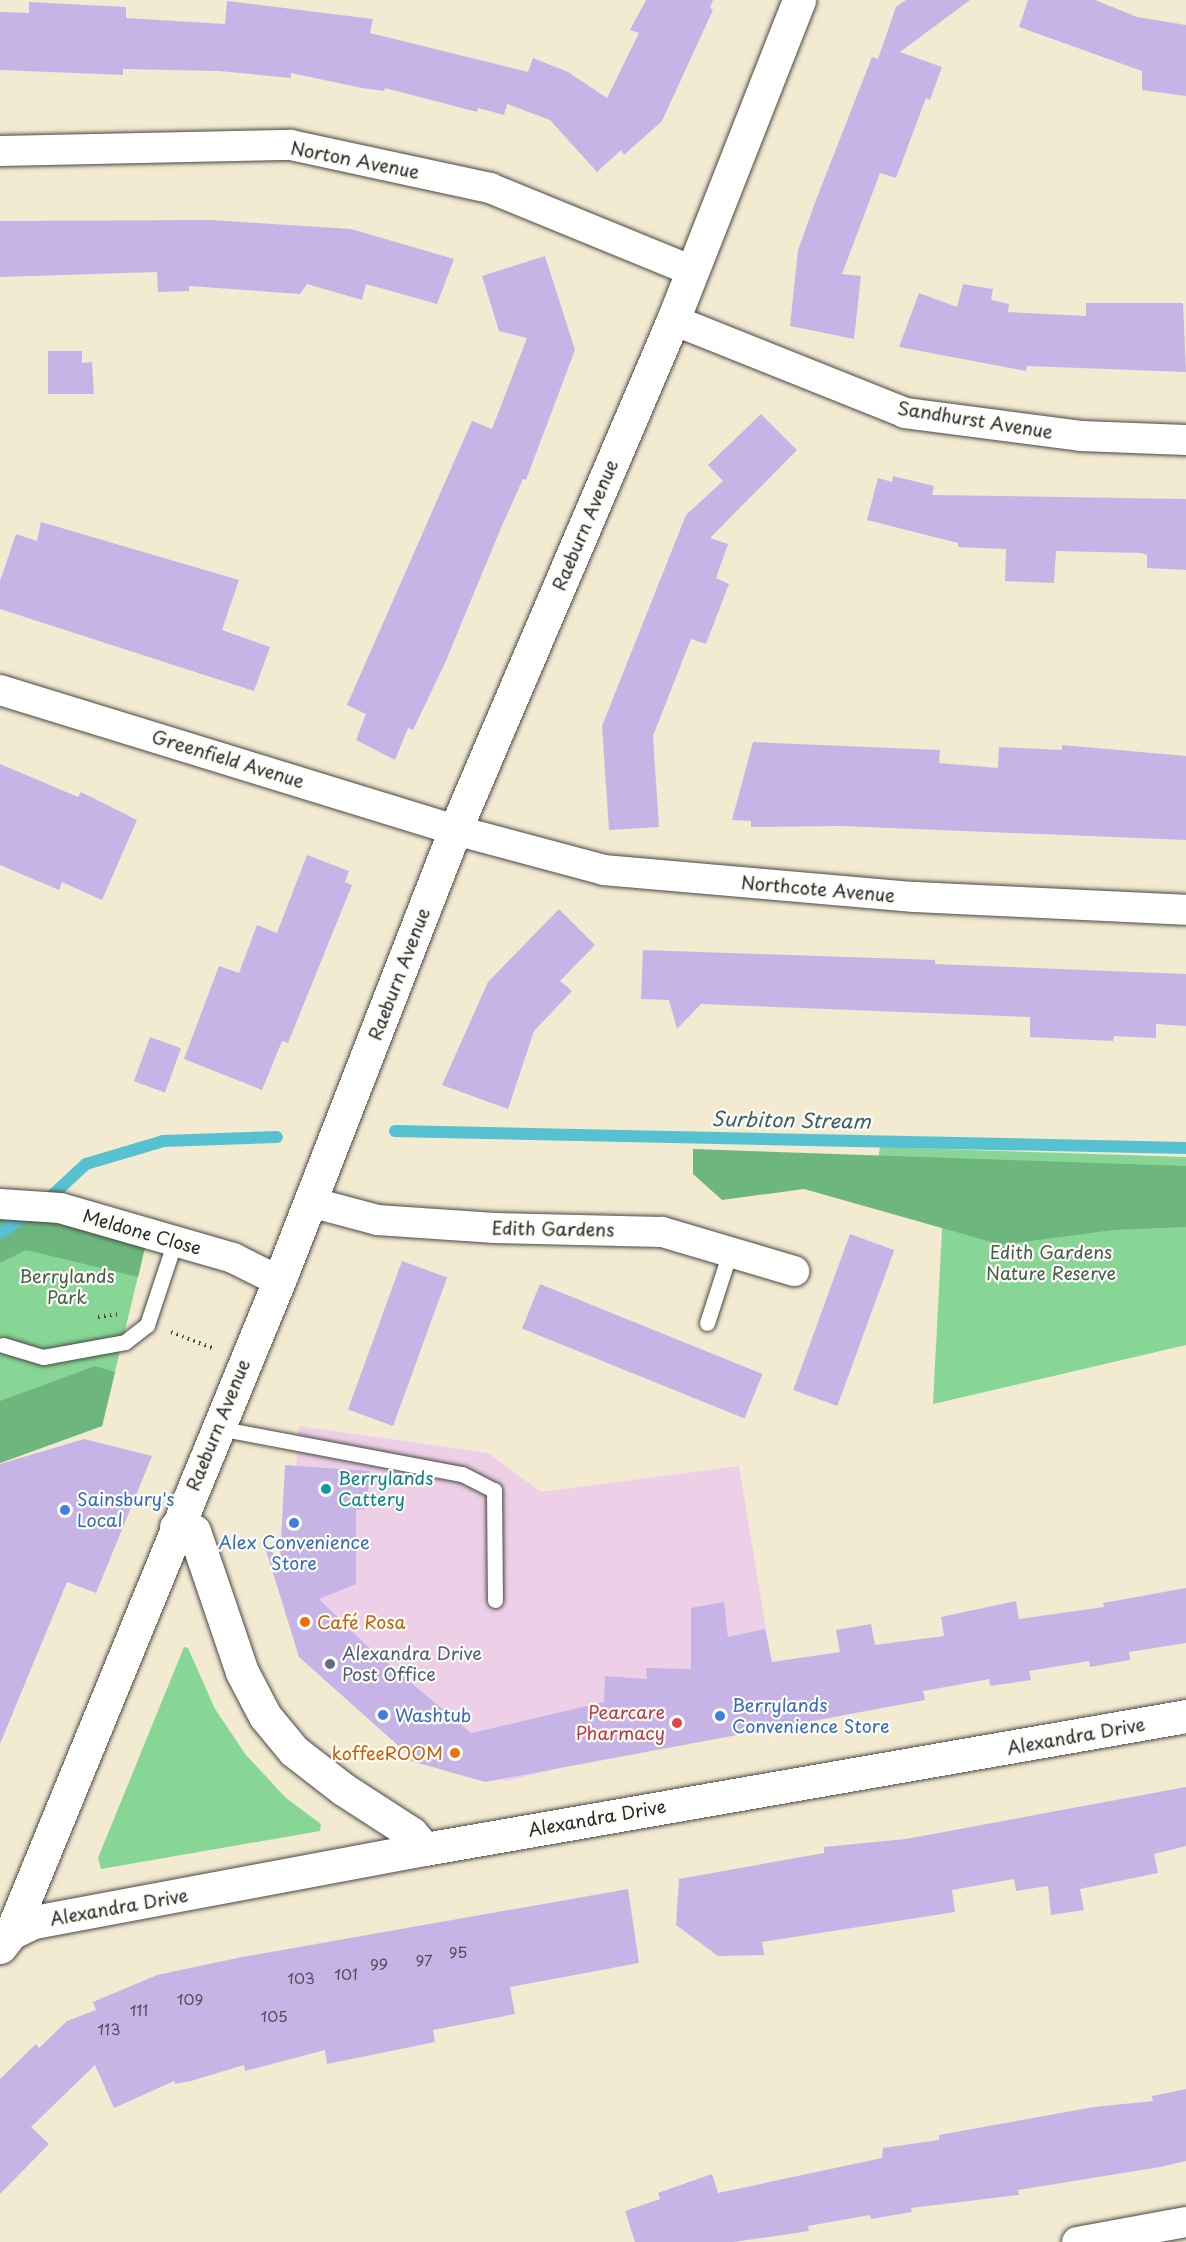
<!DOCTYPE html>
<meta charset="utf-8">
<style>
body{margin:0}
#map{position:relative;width:1186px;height:2242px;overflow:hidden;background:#f3ead2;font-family:"Playpen Sans",sans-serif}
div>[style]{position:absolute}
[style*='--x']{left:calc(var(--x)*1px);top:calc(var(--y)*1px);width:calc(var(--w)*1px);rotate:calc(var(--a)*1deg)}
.built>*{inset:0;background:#edd0e8}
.green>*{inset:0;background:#87d695}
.forest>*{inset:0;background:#6db77e}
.stream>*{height:12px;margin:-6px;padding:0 6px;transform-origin:6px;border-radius:6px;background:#56c1d0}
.building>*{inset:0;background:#c7b4e7;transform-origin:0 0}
.path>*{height:4px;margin-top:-2px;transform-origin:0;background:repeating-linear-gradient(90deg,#494844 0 1.5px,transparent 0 6px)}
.roads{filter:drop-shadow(0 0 2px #494844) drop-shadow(0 0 2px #494844)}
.service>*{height:15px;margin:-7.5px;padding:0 7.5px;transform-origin:7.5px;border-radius:7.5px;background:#fff}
.minor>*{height:30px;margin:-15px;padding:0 15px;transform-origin:15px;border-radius:15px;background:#fff}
.tertiary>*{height:33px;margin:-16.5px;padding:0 16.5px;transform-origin:16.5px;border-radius:16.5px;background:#fff}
.dots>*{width:16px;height:16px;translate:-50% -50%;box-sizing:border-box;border:3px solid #fdfcf7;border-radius:50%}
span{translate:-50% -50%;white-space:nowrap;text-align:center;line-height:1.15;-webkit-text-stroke:4.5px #fdfcf7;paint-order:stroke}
.number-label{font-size:15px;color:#524d5a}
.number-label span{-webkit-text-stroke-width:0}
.street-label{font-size:18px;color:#2b2b2b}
.park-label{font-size:18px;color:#475e4b}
.culture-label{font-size:18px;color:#0d838f}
.left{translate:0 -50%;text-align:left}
.shop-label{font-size:18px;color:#366cbe}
.food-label{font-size:18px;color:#c56008}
.right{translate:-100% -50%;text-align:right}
.service-label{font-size:18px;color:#4e5e75}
.health-label{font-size:18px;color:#be3a42}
.water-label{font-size:20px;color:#3a6065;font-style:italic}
</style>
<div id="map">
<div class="built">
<i style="clip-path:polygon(299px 1426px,488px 1453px,541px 1492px,739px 1466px,780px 1714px,507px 1781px,430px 1762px,287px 1601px)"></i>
</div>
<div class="green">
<i style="clip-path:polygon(880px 1147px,1186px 1157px,1186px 1345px,933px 1404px,943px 1211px,872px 1195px)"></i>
<i style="clip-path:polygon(0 1209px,147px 1239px,102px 1426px,0 1463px)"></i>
<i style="clip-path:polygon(184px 1647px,188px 1648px,215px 1709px,246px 1755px,286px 1798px,321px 1824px,320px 1831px,101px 1869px,98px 1858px)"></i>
</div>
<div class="forest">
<i style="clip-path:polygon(693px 1149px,1186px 1166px,1186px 1227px,1113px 1230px,1002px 1245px,804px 1189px,722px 1200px,693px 1174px)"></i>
<i style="clip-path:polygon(0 1209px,147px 1239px,138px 1277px,26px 1250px,0 1263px)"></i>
<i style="clip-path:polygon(95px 1366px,115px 1372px,102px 1426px,0 1463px,0 1401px)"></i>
</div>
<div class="stream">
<i style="--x:395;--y:1131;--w:791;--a:1.23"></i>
<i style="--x:0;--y:1233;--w:55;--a:-34.6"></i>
<i style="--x:45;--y:1202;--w:56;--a:-42.8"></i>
<i style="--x:86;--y:1164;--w:80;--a:-16.6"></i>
<i style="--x:163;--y:1141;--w:114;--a:-2"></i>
</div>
<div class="building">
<i style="clip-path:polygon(646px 0,713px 0,710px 8px,713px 10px,662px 121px,624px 155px,621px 150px,597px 172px,550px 120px,507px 104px,504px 115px,478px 108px,477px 112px,385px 88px,384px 91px,362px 88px,291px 73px,291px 78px,219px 71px,123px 69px,123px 75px,0 70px,0 12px,29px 13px,29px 2px,126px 7px,126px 18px,225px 24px,227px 1px,373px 19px,370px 33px,528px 72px,533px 58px,568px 72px,607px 98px,639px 33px,630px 30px)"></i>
<i style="clip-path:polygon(906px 0,970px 0,900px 52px,942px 67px,930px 100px,926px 98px,896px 178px,880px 173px,842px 274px,861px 276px,854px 339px,790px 326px,798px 250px,816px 200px,872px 57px,878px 59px,896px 7px)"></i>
<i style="clip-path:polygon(1028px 0,1095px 0,1137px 17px,1186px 25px,1186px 96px,1142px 90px,1142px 71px,1019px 27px)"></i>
<i style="clip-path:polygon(211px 220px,351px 229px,454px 259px,437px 304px,366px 284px,362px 300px,307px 284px,300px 294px,189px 286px,189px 291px,158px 292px,157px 272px,0 277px,0 221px)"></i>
<i style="clip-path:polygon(545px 256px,575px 350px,526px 480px,523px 479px,501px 528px,445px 663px,413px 730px,408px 728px,395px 760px,356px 740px,366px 714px,347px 705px,472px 421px,492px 429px,527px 338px,499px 331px,482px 276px)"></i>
<i style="clip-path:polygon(963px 284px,993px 289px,991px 300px,1009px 304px,1008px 312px,1086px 316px,1086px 303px,1183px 303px,1186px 372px,1027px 366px,1026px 371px,899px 347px,919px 293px,957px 307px)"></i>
<i style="clip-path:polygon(48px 351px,82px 351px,82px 363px,92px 362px,94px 394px,48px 394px)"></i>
<i style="clip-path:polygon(761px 414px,797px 450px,710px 538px,728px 544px,716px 578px,729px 584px,706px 644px,691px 639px,653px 736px,659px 827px,609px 830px,602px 726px,686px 515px,723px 481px,708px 465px)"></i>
<i style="clip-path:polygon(893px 476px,934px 486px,932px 495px,1186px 499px,1186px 570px,1147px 568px,1147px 555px,1141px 553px,1056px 551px,1054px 583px,1005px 581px,1006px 549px,958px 547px,958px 543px,867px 520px,878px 478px,892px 482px)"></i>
<i style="clip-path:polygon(41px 522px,239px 580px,222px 630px,270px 647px,254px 691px,0 609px,0 581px,16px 534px,37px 541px)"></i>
<i style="clip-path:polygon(753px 742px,940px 750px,939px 763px,998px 768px,999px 747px,1062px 750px,1062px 745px,1186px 756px,1186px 840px,840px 826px,751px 827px,751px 821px,732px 820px)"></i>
<i style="clip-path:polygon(0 764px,78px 797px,81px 792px,137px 820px,102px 900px,62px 882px,59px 890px,0 865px)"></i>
<i style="clip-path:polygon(307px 855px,349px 871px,345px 882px,352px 885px,288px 1043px,282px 1041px,262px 1090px,184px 1059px,219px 966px,239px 973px,257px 925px,277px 933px)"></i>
<i style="clip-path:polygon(559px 909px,595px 945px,560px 981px,572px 991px,534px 1031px,508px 1109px,442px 1085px,488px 982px)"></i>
<i style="clip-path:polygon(643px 950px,935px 960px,935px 964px,1186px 974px,1186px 1026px,1156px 1024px,1156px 1038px,1114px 1036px,1113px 1041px,1030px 1037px,1030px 1017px,701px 1004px,677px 1029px,669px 1000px,641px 999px)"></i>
<i style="left:150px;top:1037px;width:33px;height:47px;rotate:20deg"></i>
<i style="left:850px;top:1234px;width:47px;height:166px;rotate:20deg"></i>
<i style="left:402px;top:1261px;width:48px;height:158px;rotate:20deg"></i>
<i style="left:540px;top:1284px;width:240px;height:48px;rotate:22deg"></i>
<i style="clip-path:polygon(84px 1439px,152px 1456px,96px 1593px,67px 1582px,0 1744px,0 1464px)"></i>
<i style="clip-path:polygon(285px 1465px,370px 1471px,366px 1509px,356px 1510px,356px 1584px,319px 1599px,365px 1644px,471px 1733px,604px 1702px,605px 1676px,647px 1679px,646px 1668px,691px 1669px,691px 1608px,724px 1602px,728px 1637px,765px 1629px,772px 1662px,840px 1652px,836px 1630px,871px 1624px,875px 1645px,944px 1636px,941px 1617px,1016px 1601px,1019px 1619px,1104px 1607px,1103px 1603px,1186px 1588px,1186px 1643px,1129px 1652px,1130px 1660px,1090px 1667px,1089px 1661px,1029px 1671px,1031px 1680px,990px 1686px,989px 1679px,957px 1685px,923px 1691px,925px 1700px,485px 1782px,411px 1761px,411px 1757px,299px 1657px,264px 1544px,280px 1560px)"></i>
<i style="clip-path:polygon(1186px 1787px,1186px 1846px,1154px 1854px,1158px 1873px,1080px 1889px,1084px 1910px,1051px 1915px,1048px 1886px,1016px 1891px,1014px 1879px,952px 1890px,955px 1912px,762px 1942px,764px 1955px,718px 1956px,676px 1925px,679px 1879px,824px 1853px,824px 1847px,906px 1839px)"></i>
<i style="clip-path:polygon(628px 1889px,639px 1963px,510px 1987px,515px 2014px,433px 2030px,435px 2042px,327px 2064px,325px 2050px,245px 2071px,244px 2065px,191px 2081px,175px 2084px,174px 2081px,114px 2108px,95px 2065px,31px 2127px,49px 2144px,0 2194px,0 2079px,36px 2044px,39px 2048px,67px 2021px,96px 2010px,93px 2002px,157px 1975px,242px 1957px)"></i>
<i style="clip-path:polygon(1186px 2089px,1186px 2161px,1160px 2167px,1018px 2190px,1019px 2195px,911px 2208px,912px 2212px,871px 2219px,870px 2215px,808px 2226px,809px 2231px,734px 2242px,635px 2242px,625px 2211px,660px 2199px,658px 2193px,712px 2174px,718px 2193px,882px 2158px,883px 2148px,939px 2140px,939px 2135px,1094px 2107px,1153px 2101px,1152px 2096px)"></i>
</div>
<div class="path">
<i style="--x:98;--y:1317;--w:21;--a:-8"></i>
<i style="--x:171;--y:1332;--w:44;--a:21.3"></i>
</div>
<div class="roads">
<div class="service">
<i style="--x:707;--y:1323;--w:75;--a:-72.1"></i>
<i style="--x:3;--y:1345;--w:42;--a:16.7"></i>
<i style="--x:43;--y:1357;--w:83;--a:-10.4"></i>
<i style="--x:125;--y:1342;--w:28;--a:-38"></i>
<i style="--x:147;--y:1325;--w:89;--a:-71.6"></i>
<i style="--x:218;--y:1428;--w:248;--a:10.7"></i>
<i style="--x:462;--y:1474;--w:36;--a:27"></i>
<i style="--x:494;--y:1490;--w:110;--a:89.5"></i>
</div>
<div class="minor">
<i style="--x:0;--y:151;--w:291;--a:-1.2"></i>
<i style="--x:291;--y:145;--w:204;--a:12.2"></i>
<i style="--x:490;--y:188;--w:218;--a:22.3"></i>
<i style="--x:673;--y:320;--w:250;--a:21.8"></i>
<i style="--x:905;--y:413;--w:177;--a:7.4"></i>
<i style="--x:1081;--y:436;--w:105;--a:2.2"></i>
<i style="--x:0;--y:690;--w:476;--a:17.1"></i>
<i style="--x:455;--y:830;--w:154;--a:15"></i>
<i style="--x:604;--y:870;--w:311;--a:5"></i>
<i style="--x:914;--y:897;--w:272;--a:2.7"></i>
<i style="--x:310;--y:1202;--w:69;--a:15"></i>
<i style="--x:377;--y:1220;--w:118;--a:3.9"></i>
<i style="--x:495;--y:1228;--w:167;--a:1.4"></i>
<i style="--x:662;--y:1232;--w:138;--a:16.5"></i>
<i style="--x:0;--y:1204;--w:60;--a:3.8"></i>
<i style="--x:60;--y:1208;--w:180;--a:16.1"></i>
<i style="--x:233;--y:1258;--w:51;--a:26.6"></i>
<i style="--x:1077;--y:2242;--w:111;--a:-10.4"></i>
</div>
<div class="tertiary">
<i style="--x:176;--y:1527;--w:18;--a:13"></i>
<i style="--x:194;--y:1531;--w:149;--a:71.2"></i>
<i style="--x:242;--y:1672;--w:50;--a:62.4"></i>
<i style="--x:265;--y:1716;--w:45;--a:50.4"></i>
<i style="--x:294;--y:1751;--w:62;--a:37.8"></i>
<i style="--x:343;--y:1789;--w:81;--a:32.9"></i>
<i style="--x:411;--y:1833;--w:21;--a:49"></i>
<i style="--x:11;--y:1933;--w:25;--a:-26"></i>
<i style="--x:34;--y:1922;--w:398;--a:-10.6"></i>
<i style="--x:425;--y:1849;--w:773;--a:-9.91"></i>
<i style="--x:0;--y:1947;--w:18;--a:-52"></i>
<i style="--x:11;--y:1933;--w:705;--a:-67.66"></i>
<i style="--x:279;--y:1281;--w:484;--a:-68.7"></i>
<i style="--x:455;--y:830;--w:555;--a:-66.86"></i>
<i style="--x:673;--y:320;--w:344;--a:-68.5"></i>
</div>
</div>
<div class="dots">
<i style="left:326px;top:1489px;background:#0f9aa8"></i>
<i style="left:65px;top:1510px;background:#3f7fe0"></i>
<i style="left:294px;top:1523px;background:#3f7fe0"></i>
<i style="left:305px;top:1622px;background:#e8710a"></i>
<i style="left:330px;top:1664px;background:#5c6f8a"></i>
<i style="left:383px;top:1715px;background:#3f7fe0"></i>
<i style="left:720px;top:1716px;background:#3f7fe0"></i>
<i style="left:677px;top:1723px;background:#e0444e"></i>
<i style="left:455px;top:1753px;background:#e8710a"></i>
</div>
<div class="number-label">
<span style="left:458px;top:1952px">95</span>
<span style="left:424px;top:1960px">97</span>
<span style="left:379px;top:1964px">99</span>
<span style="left:346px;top:1974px">101</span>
<span style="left:301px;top:1978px">103</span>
<span style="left:190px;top:1999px">109</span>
<span style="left:139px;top:2010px">111</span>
<span style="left:274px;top:2016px">105</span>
<span style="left:109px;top:2029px">113</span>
</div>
<div class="street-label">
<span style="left:355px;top:160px;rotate:11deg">Norton Avenue</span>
<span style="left:975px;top:420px;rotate:9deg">Sandhurst Avenue</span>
<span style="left:585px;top:525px;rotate:-67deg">Raeburn Avenue</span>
<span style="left:228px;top:759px;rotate:17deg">Greenfield Avenue</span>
<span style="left:818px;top:889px;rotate:5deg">Northcote Avenue</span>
<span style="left:399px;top:974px;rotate:-69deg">Raeburn Avenue</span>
<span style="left:553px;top:1229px;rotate:1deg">Edith Gardens</span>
<span style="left:142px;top:1232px;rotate:16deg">Meldone Close</span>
<span style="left:218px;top:1425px;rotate:-68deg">Raeburn Avenue</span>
<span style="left:1076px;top:1736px;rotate:-10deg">Alexandra Drive</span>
<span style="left:597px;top:1818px;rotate:-10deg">Alexandra Drive</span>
<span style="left:119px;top:1907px;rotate:-10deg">Alexandra Drive</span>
</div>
<div class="park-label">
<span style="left:1051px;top:1263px">Edith Gardens<br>Nature Reserve</span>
<span style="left:67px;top:1287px">Berrylands<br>Park</span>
</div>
<div class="culture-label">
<span class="left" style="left:338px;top:1489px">Berrylands<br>Cattery</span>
</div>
<div class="shop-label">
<span class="left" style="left:77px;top:1510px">Sainsbury's<br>Local</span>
<span style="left:294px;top:1553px">Alex Convenience<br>Store</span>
<span class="left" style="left:732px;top:1716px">Berrylands<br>Convenience Store</span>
<span class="left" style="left:395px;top:1715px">Washtub</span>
</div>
<div class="food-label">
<span class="left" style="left:317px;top:1622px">Café Rosa</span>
<span class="right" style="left:443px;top:1753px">koffeeROOM</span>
</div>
<div class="service-label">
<span class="left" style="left:342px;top:1664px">Alexandra Drive<br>Post Office</span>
</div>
<div class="health-label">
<span class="right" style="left:665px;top:1723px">Pearcare<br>Pharmacy</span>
</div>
<div class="water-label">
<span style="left:791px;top:1120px;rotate:1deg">Surbiton Stream</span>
</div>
</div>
